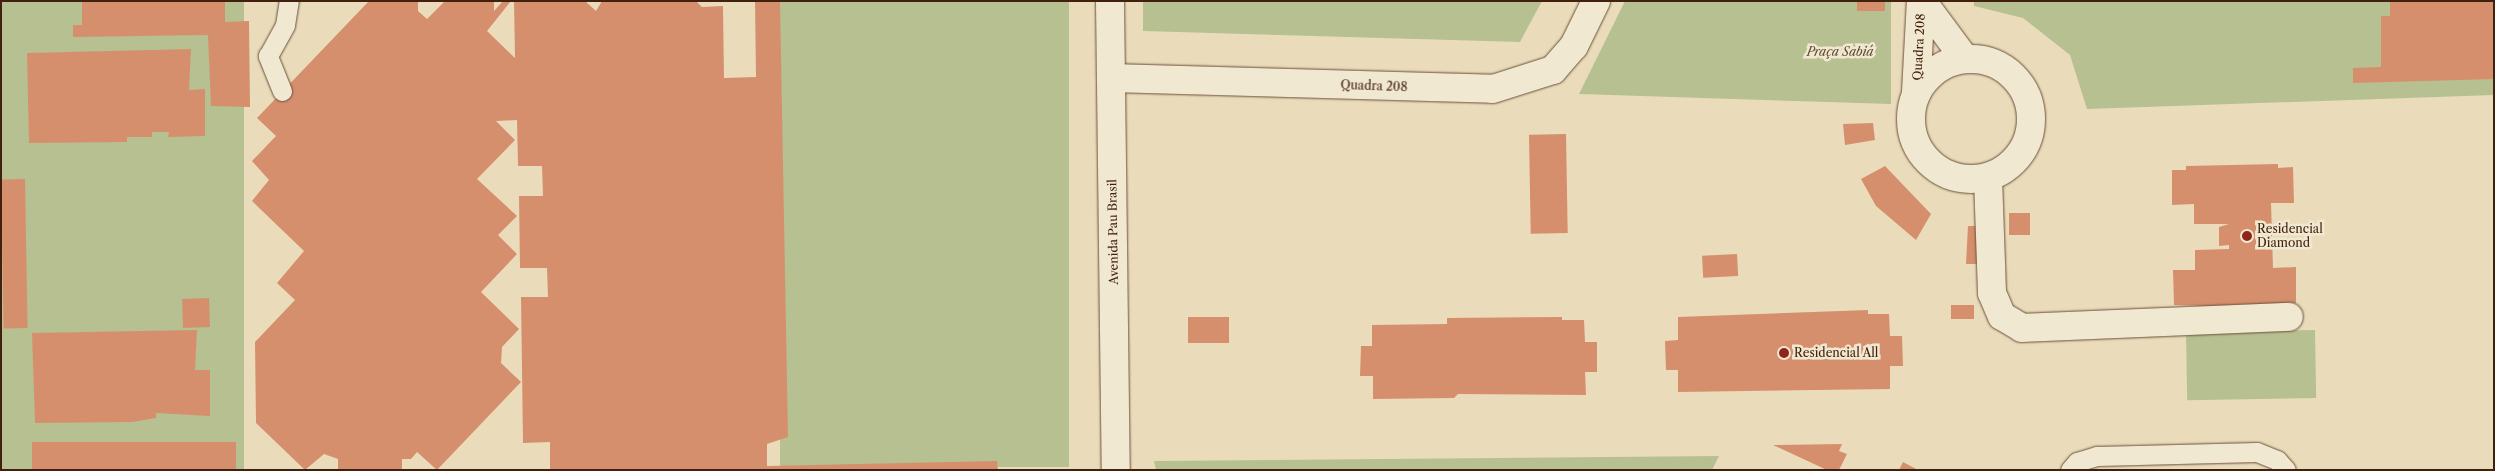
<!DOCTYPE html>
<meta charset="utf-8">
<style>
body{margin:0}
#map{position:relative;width:2495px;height:471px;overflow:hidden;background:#eadcba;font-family:"Libre Caslon Text",serif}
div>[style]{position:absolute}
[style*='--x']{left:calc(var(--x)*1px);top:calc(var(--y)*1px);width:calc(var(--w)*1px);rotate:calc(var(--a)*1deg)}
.green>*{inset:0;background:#b7c090;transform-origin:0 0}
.building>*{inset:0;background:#d68f6c;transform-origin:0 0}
.roads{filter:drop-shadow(0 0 1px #6b5039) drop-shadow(0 0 1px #6b5039)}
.service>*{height:19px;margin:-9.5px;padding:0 9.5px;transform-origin:9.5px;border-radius:9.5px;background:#f1e8d2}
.minor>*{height:28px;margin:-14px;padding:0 14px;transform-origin:14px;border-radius:14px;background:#f1e8d2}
.minor>.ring{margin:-14px;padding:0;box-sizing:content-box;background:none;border:28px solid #f1e8d2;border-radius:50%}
.tertiary>*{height:28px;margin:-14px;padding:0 14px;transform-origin:14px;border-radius:14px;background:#f1e8d2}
.dots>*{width:14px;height:14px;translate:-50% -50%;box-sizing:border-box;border:2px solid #f1e8d2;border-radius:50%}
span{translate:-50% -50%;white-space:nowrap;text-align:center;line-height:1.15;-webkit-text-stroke:5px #f1e8d2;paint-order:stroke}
.street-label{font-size:12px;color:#41210e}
.park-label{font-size:12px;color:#5e492e;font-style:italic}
.poi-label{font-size:12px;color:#41210e}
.left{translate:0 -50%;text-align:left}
.frame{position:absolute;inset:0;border:2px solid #41210e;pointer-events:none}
</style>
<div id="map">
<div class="green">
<i style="left:1px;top:1px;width:243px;height:469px"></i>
<i style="left:780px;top:1px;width:289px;height:466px"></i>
<i style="clip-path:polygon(1143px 1px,1542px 1px,1520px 42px,1143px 31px)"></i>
<i style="clip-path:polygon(1625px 1px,1891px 1px,1891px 104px,1579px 94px)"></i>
<i style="clip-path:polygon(1974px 1px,2494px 1px,2494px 95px,2087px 109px,2070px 55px,2023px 18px,1974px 6px)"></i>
<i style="left:2315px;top:330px;width:68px;height:129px;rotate:89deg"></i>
<i style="clip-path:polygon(1719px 456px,1712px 470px,1156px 470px,1154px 461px)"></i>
</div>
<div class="building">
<i style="clip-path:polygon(82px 1px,225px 1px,225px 22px,249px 21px,250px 107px,211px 106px,208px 35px,73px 37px,73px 25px,82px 25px)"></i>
<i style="clip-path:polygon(369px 1px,418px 1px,418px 11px,427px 19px,445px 1px,494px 1px,494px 11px,503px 1px,511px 1px,487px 31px,515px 58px,514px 1px,585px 1px,596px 11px,602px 1px,696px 1px,702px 7px,723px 6px,724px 78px,756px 77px,755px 1px,780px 1px,788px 437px,767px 444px,767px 466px,997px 461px,998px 470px,550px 469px,550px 442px,523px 443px,521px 297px,548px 297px,547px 268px,520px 268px,519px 196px,543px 196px,542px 166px,518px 166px,517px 120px,496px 121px,515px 140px,477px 179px,517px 216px,498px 235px,517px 254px,481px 292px,519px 329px,502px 347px,501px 363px,521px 382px,437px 470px,417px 452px,411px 459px,402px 459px,402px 470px,338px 470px,338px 459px,324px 454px,305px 470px,256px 423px,255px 342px,295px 300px,277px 283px,304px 251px,252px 201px,269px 180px,252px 161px,276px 136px,257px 118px)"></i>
<i style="left:1857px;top:1px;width:28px;height:10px"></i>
<i style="clip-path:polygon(2390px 1px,2494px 1px,2494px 79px,2353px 83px,2353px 68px,2381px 67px,2381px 16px,2390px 16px)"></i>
<i style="clip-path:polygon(191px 49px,189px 90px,205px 89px,205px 136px,168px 137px,169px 132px,152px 132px,152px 137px,127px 137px,127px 142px,29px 143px,27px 53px)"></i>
<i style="clip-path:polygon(1873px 123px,1875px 140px,1845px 145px,1843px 124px)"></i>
<i style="left:1566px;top:134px;width:99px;height:37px;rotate:89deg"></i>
<i style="clip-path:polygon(2278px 164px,2278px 168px,2293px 167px,2294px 203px,2271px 203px,2273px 268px,2296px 267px,2296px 303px,2281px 303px,2281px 308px,2174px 305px,2173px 270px,2195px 270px,2195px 250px,2229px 249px,2229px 245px,2219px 246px,2219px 227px,2229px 224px,2194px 224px,2194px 204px,2172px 205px,2172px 170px,2186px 170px,2186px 166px)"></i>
<i style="clip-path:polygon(1885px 166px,1931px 214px,1916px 240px,1876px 206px,1861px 179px)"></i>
<i style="left:25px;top:179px;width:149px;height:24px;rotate:89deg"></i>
<i style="left:2009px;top:213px;width:21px;height:22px"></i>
<i style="clip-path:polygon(1968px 226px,1981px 226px,1982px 264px,1966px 264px)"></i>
<i style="left:1737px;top:254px;width:22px;height:35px;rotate:87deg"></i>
<i style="left:209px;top:298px;width:29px;height:27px;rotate:88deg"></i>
<i style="left:1951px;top:305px;width:23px;height:14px"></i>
<i style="clip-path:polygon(1868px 310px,1868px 314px,1889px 314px,1890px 336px,1902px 336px,1903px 366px,1890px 366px,1890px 389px,1678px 392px,1678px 370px,1666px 370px,1665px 341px,1678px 340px,1678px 317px)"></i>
<i style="left:1188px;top:317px;width:41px;height:26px"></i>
<i style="clip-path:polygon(1562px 317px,1562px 320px,1584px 320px,1585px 342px,1597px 342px,1597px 372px,1585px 372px,1586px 395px,1458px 394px,1454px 398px,1373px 399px,1373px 376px,1360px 376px,1361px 346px,1372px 346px,1372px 325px,1447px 324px,1447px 318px)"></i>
<i style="clip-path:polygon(197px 330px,195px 370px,210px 370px,210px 416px,156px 413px,156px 418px,132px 422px,35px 423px,32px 333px)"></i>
<i style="left:236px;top:442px;width:28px;height:204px;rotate:90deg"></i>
<i style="clip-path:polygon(1842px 444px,1839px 451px,1847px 454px,1839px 470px,1827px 470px,1773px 445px)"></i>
<i style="clip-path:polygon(1903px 462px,1918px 470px,1899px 470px)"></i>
</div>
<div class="roads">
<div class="service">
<i style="--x:282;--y:91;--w:38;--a:-112"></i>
<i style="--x:268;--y:56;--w:35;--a:-61"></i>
<i style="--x:285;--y:25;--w:24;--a:-81"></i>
<i style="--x:2070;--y:470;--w:11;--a:-49"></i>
<i style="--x:2077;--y:462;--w:21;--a:-17"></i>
<i style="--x:2097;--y:456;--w:160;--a:-1.4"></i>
<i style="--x:2257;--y:452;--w:22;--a:22"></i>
<i style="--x:2277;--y:460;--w:13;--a:48"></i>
</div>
<div class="minor">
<i style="--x:1922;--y:1;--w:72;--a:53.4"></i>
<i class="ring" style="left:1911px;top:59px;width:92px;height:92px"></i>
<i style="--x:1111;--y:78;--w:382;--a:1.6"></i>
<i style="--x:1493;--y:89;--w:63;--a:-17.6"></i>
<i style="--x:1553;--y:70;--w:32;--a:-49"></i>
<i style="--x:1574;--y:46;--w:50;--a:-63.9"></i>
<i style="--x:1916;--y:92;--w:91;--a:-86.9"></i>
<i style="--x:1988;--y:178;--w:115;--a:88"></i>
<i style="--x:1992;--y:293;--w:25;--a:67"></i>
<i style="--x:2002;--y:316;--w:23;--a:31"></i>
<i style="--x:2022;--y:328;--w:267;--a:-2.4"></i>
</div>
<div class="tertiary">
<i style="--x:1110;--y:1;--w:469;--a:89.3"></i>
</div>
</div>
<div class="dots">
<i style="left:2247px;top:236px;background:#8f2418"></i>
<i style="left:1784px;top:353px;background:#8f2418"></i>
</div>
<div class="street-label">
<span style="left:1919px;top:47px;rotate:-87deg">Quadra 208</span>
<span style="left:1374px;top:86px;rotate:2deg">Quadra 208</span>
<span style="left:1113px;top:232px;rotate:-91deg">Avenida Pau Brasil</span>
</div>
<div class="park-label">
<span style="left:1840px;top:52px">Praça Sabiá</span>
</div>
<div class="poi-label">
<span class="left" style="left:2257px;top:236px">Residencial<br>Diamond</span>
<span class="left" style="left:1794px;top:353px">Residencial All</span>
</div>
<div class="frame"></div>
</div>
